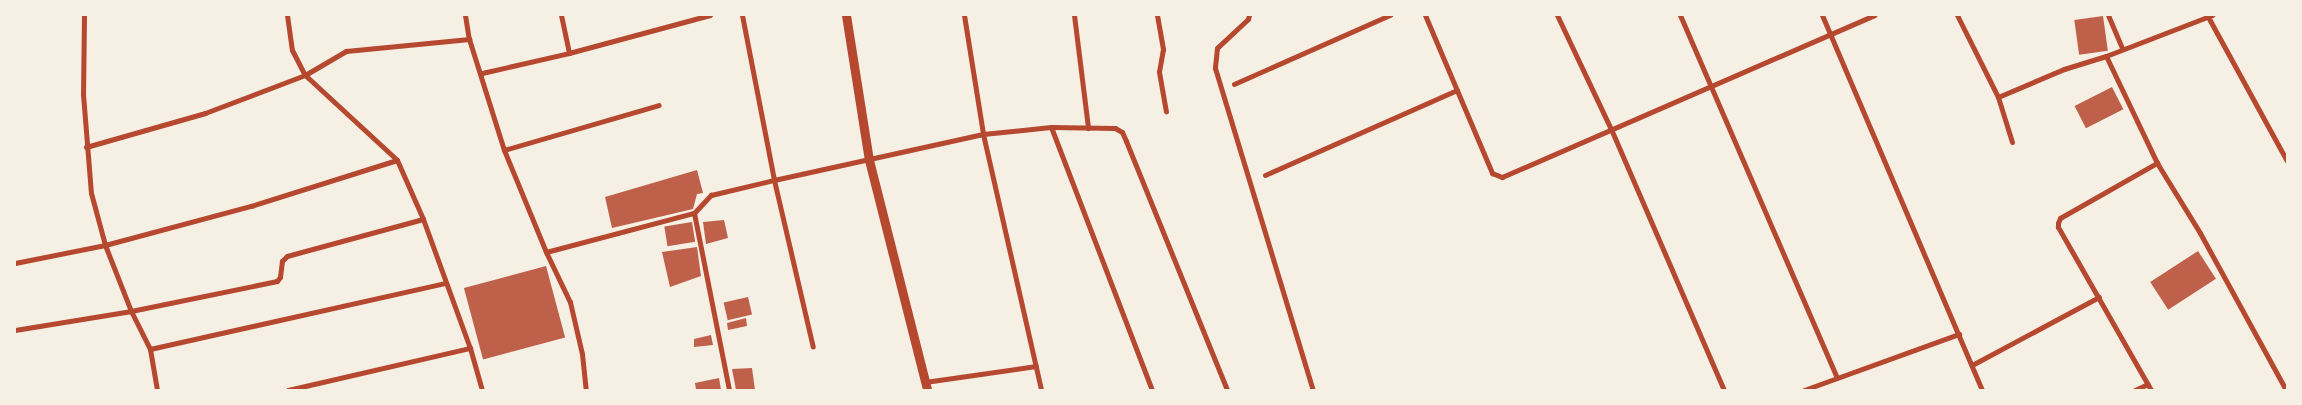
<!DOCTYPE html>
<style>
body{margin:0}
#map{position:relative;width:2302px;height:405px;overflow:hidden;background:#f6efe4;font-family:"PT Serif",serif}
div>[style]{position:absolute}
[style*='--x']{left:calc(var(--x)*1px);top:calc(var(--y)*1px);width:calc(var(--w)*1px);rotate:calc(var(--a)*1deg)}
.building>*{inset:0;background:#bf614a;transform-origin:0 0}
.minor>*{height:5px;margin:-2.5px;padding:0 2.5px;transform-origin:2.5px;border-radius:2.5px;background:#b5482f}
.tertiary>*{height:9px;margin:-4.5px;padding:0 4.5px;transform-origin:4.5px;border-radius:4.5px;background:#b5482f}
span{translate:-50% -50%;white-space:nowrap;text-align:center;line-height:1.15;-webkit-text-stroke:5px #f6efe4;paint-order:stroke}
.frame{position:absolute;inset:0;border:16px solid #f6efe4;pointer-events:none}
</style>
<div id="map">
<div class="building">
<i style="left:2103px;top:16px;width:35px;height:29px;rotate:82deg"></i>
<i style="left:2112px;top:87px;width:25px;height:42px;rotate:63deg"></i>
<i style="clip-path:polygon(697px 170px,703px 193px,697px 194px,693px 209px,612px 228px,605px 197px)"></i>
<i style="clip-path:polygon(724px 220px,728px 238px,706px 244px,703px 222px)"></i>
<i style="left:692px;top:222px;width:20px;height:28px;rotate:81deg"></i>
<i style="clip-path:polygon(697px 247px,701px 276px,670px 287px,662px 252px)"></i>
<i style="left:2198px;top:251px;width:33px;height:57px;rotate:57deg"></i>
<i style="left:546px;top:266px;width:74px;height:85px;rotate:75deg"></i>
<i style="left:748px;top:297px;width:18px;height:25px;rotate:77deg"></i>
<i style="clip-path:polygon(746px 318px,747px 326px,728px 330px,727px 323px)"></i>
<i style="clip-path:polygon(711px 335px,713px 345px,694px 347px,694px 339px)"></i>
<i style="clip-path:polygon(752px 368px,755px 390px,736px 390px,732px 369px)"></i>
<i style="clip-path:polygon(719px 378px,721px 390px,696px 390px,695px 383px)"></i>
</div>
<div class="minor">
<i style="--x:84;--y:15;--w:79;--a:90.7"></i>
<i style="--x:83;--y:94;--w:99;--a:85.4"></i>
<i style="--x:91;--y:193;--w:54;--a:74.9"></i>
<i style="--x:105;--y:245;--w:71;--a:68.5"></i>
<i style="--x:131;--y:311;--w:42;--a:63.4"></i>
<i style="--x:150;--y:349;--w:42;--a:80.3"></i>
<i style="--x:287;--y:15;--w:35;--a:82"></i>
<i style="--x:292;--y:50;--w:28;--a:63"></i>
<i style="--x:305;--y:75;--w:125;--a:42.7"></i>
<i style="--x:397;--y:160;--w:64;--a:66.2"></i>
<i style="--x:423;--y:219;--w:137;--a:70"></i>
<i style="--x:465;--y:15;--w:24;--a:81"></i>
<i style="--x:561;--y:15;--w:39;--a:78"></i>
<i style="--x:742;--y:15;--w:168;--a:79"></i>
<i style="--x:774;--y:180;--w:171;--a:76.9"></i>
<i style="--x:964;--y:15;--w:121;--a:80.9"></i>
<i style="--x:983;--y:134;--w:262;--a:77.2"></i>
<i style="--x:1074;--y:15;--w:114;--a:82.9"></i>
<i style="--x:1157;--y:15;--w:35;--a:80"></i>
<i style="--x:1163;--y:49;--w:23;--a:100"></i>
<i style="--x:1159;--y:72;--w:40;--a:80"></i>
<i style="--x:1249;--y:15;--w:4;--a:104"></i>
<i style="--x:1248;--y:19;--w:42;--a:136.9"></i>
<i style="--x:1217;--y:48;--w:20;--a:96"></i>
<i style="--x:1215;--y:68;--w:337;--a:73.1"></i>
<i style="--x:1425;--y:15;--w:172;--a:67"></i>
<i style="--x:1492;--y:173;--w:11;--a:22"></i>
<i style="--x:1502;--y:177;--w:406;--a:-23.5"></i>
<i style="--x:1557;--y:15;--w:126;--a:64.7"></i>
<i style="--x:1611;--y:129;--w:284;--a:66.6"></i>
<i style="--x:1680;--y:15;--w:395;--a:66.6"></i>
<i style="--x:1822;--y:15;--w:408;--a:66.9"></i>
<i style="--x:1957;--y:15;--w:92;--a:63.4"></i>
<i style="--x:2108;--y:15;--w:36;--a:67"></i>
<i style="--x:2207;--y:15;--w:166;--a:61.3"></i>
<i style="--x:2106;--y:56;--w:119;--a:64.5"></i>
<i style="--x:2157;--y:163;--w:82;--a:58.4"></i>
<i style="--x:2200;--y:233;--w:179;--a:61.3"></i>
<i style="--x:482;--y:73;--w:89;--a:-12.9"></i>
<i style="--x:569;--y:53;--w:146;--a:-15.1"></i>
<i style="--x:1234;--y:84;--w:171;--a:-23.9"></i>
<i style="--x:1051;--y:127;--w:282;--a:69"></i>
<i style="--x:2012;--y:142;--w:47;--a:-107.3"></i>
<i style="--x:1998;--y:97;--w:72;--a:-23"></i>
<i style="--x:2064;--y:69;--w:44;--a:-17.2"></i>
<i style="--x:2106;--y:56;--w:114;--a:-21.1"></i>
<i style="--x:86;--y:147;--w:124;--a:-15.9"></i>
<i style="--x:205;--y:113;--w:107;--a:-20.8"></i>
<i style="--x:305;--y:75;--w:48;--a:-30.3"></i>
<i style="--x:346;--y:51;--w:124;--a:-5.6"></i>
<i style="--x:469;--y:39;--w:116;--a:72.5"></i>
<i style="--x:504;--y:150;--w:110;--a:67.6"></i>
<i style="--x:546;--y:252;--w:55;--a:64.4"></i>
<i style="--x:570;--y:302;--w:53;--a:77"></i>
<i style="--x:582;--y:354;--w:36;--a:84"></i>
<i style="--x:504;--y:150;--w:161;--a:-16.2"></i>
<i style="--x:1265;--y:175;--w:210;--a:-23.9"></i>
<i style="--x:694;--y:213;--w:180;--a:78.8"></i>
<i style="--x:546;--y:252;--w:153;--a:-14.8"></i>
<i style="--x:694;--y:213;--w:25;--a:-47"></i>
<i style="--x:711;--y:195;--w:65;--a:-13.4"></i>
<i style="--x:774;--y:180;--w:214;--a:-12.4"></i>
<i style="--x:983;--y:134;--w:68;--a:-5.9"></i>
<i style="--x:1051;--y:127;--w:64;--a:0.9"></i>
<i style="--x:1115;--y:128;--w:8;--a:30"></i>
<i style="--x:1122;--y:132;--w:10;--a:66"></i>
<i style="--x:1126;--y:141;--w:269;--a:67.9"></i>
<i style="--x:15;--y:263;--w:92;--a:-11.3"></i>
<i style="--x:105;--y:245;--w:151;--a:-15"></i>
<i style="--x:251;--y:206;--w:153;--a:-17.5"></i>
<i style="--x:15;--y:330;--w:118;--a:-9.3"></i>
<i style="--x:131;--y:311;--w:149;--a:-11.6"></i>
<i style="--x:277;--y:281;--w:5;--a:-53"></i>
<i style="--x:280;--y:277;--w:16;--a:-83"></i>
<i style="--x:282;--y:261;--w:7;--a:-45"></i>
<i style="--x:287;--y:256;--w:141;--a:-15.2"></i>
<i style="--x:150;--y:349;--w:303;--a:-12.6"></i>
<i style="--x:1972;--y:365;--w:144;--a:-28.2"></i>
<i style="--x:925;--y:382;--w:112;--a:-8.2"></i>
<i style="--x:288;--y:390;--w:187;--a:-13"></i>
<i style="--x:470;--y:348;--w:44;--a:74.1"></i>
<i style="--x:1804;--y:390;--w:165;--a:-19.9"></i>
<i style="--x:2135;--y:390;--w:14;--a:-25"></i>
<i style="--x:2151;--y:390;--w:188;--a:-119.7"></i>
<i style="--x:2058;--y:227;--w:4;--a:-90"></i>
<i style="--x:2058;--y:223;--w:5;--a:-68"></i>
<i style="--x:2060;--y:218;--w:112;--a:-29.6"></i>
</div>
<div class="tertiary">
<i style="--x:846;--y:15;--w:147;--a:81"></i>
<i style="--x:869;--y:160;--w:237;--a:75.8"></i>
</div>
<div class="frame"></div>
</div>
